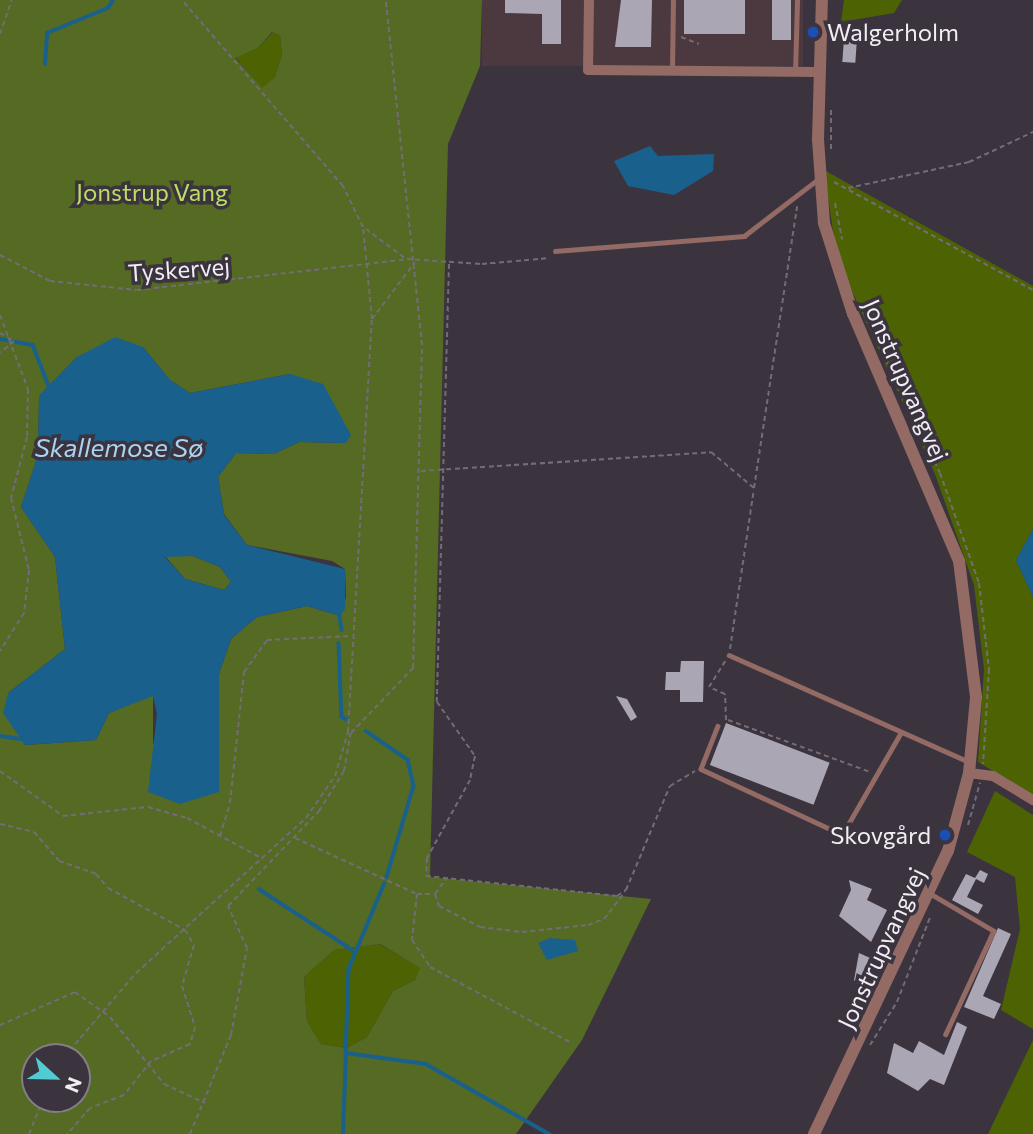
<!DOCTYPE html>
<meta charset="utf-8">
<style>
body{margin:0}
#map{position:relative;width:1033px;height:1134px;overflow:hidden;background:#3b343f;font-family:Commissioner,sans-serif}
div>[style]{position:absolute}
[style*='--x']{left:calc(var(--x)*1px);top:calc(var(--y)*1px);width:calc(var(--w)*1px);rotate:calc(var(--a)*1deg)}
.industrial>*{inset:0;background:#4c3940;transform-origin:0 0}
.green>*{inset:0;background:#4d6303}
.forest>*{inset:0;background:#556a23}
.water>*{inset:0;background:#1a608d}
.stream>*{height:3.5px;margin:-1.75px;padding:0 1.75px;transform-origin:1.75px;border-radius:1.75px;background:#1a608d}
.building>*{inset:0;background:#aaa6b4;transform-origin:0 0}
.path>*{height:2px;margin-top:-1px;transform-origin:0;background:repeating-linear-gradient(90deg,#726c76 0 5px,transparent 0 8.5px)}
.service>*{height:4.5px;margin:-2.25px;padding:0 2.25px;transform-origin:2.25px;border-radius:2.25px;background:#946a64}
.minor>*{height:10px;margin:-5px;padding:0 5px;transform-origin:5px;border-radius:5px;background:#946a64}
.tertiary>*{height:12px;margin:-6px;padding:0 6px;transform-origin:6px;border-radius:6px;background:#946a64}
.dots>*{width:19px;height:19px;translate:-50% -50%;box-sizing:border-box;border:4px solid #3b343f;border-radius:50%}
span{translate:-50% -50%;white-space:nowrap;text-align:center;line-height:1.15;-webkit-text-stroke:7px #3b343f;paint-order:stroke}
.poi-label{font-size:24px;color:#f1edf4}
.left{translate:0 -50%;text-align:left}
.right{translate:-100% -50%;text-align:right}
.park-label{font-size:24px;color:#bade65}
.street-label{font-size:24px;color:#f1edf4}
.water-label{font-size:26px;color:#aad3f2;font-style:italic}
.north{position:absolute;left:21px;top:1043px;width:70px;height:70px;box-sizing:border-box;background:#3b343f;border:2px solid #847e87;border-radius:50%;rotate:112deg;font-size:19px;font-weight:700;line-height:28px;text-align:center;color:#f1edf4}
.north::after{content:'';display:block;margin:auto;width:24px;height:32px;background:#51ccd3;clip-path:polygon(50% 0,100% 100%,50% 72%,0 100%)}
</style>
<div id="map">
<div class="industrial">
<i style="left:482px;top:0;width:321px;height:66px"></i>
</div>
<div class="green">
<i style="clip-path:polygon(844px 0,902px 0,894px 13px,841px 22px)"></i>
<i style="clip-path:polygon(273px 32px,280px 35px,282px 54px,275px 77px,262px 89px,235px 57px,258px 48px)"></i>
<i style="clip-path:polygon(824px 170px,1033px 286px,1033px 529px,1016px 560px,1033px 597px,1033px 795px,978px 762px,984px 669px,974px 585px,935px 474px,837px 258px)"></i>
<i style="clip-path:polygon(995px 791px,1033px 815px,1033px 1029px,1001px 1010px,1020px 929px,1015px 877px,967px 852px)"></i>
<i style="clip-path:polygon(379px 944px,421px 968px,415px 980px,393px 991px,367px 1037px,347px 1048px,321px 1044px,307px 1023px,304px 977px,334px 950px)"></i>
<i style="clip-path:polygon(1033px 1040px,1033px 1134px,988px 1134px)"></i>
</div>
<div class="forest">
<i style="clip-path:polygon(evenodd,0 0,482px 0,480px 66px,448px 144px,430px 877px,651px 899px,582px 1040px,516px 1134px,0 1134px,0 0,272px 32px,280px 35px,282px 54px,275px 77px,262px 88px,235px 58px,258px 48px,272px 32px,0 0,143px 347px,170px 380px,190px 393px,290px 374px,346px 443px,299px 442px,274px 454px,236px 453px,218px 477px,224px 514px,247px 545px,332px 561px,345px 569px,346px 597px,340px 616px,307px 606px,257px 617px,231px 639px,219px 674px,219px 792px,153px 743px,153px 695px,109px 713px,96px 740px,25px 745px,8px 693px,65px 649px,55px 557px,21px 507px,38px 455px,39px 396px,77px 357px,143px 347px,0 0,380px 944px,420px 968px,415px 980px,393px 991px,367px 1037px,347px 1048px,321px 1044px,307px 1022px,304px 977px,334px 950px,380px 944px,0 0,35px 1057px,77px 1057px,77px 1099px,35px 1099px,35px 1057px)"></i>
<i style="clip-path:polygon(165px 556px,193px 556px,220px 567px,231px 582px,224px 590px,185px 579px)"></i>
</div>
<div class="water">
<i style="clip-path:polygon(650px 146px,658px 156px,714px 154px,713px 171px,674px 195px,628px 186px,614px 161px)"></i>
<i style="clip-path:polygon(evenodd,115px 337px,143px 347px,170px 380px,190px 393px,290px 374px,323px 384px,351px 435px,346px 443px,299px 442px,274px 454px,236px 453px,218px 477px,224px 515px,247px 545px,345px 569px,345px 609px,340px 616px,307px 606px,257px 617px,231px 639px,219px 674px,219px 792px,180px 804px,148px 792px,157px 714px,153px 696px,109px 713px,96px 740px,25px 745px,3px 713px,8px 693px,65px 649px,55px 557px,21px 507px,38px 455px,39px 396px,77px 357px,115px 337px,193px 556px,220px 567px,231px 582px,224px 590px,185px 579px,165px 557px,193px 556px)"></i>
<i style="clip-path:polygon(1033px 529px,1033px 597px,1016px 560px)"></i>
<i style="clip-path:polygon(550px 938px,575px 940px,578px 951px,547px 960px,538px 943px)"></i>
</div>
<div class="stream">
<i style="--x:45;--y:64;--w:31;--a:-86"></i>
<i style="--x:47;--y:33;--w:66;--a:-22.3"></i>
<i style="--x:108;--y:8;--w:9;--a:-58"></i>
<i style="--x:0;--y:339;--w:12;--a:9"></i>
<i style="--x:16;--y:342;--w:17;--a:10"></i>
<i style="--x:33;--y:345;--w:44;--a:68.7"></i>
<i style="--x:340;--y:616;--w:14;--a:82"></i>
<i style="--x:339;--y:643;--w:74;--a:87.7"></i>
<i style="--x:342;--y:717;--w:7;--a:27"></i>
<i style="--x:366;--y:731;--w:51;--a:34.6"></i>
<i style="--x:408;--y:760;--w:27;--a:77"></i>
<i style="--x:414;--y:786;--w:95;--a:106.5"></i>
<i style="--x:0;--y:736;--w:21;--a:8"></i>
<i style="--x:385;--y:883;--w:93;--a:112.7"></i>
<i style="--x:349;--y:969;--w:84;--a:92"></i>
<i style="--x:346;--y:1053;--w:81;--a:7.8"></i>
<i style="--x:426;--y:1064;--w:142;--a:29.6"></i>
<i style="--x:259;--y:889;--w:113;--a:33.1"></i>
<i style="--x:343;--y:1134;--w:81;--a:-87.9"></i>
</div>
<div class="building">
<i style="clip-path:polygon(505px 0,561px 0,561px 44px,542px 44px,542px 14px,505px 13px)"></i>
<i style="clip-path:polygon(621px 0,652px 0,651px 47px,615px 47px)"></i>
<i style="left:684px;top:0;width:61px;height:34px"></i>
<i style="left:772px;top:0;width:19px;height:40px"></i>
<i style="left:844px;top:38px;width:13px;height:24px;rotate:4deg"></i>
<i style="clip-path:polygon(681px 661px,704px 661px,703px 702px,680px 702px,680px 690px,665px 690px,666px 672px,680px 672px)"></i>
<i style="clip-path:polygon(616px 696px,627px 699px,637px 717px,631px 721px)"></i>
<i style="left:726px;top:723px;width:111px;height:45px;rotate:21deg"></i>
<i style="clip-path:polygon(980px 870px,988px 874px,984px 883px,976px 879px,967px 897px,983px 905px,978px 914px,952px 900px,966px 874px,975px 878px)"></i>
<i style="clip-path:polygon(849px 880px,872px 889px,867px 900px,887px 910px,871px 942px,839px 916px,851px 890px)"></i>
<i style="clip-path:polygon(998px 928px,1011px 934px,983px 996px,1001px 1004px,994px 1019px,964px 1007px)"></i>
<i style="clip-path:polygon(859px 953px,877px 961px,863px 989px,854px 980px)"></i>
<i style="clip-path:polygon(957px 1022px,967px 1027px,944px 1085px,930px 1079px,918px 1091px,887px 1073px,894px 1043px,913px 1053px,919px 1041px,944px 1055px)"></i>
</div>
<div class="path">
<i style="--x:0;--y:34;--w:36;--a:-71"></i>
<i style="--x:681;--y:37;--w:19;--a:21"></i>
<i style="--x:831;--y:149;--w:40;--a:-90"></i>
<i style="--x:834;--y:182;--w:226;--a:28.5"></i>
<i style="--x:848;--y:188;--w:124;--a:-12.1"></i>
<i style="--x:969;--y:162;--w:71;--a:-25.1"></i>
<i style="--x:835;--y:203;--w:37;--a:79"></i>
<i style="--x:366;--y:229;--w:50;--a:36.9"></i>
<i style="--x:0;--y:255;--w:56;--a:27.5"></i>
<i style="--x:50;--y:281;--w:87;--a:5.9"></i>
<i style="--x:137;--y:290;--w:272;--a:-6.5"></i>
<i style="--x:407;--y:259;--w:75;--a:3.8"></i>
<i style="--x:482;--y:264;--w:68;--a:-5"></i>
<i style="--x:449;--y:264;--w:438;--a:91.6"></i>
<i style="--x:437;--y:702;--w:66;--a:54.9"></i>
<i style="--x:475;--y:756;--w:25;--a:102"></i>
<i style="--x:470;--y:780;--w:89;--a:118.9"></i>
<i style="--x:427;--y:858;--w:18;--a:93"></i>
<i style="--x:426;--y:876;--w:192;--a:6"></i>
<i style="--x:617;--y:896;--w:11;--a:-34"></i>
<i style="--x:626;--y:890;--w:113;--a:-67.1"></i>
<i style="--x:670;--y:786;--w:29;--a:-31"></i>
<i style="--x:0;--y:315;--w:79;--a:69.3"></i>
<i style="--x:28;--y:389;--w:48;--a:91.2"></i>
<i style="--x:27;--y:437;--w:63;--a:104.7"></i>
<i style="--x:11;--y:498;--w:74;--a:76"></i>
<i style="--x:29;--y:570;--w:43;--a:96.6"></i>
<i style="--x:24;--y:613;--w:45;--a:122.3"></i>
<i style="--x:372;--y:319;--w:71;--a:-53"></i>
<i style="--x:0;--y:333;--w:16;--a:30"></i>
<i style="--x:14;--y:341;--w:18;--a:139"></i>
<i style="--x:880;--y:346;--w:140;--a:64.7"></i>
<i style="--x:940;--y:473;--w:117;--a:70.5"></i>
<i style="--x:979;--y:583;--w:87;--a:83.4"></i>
<i style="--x:989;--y:669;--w:95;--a:93.6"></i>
<i style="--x:421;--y:471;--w:291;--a:-3.7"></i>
<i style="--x:711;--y:452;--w:56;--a:39.9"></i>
<i style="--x:754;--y:488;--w:285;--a:-81.3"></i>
<i style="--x:730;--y:649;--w:162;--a:-81.5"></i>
<i style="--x:726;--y:720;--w:26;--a:-92"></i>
<i style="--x:725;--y:694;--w:17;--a:-156"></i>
<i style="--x:709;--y:687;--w:32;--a:-58"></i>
<i style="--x:728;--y:720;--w:151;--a:20.1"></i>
<i style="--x:0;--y:771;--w:77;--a:35.5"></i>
<i style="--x:63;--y:816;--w:85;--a:-6"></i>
<i style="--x:148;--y:807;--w:41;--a:15.8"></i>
<i style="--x:187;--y:818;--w:86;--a:28.3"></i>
<i style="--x:0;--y:824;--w:35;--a:13"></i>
<i style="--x:34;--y:832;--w:38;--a:49"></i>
<i style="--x:59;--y:861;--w:39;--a:19"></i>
<i style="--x:96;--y:874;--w:18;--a:49"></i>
<i style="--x:108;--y:888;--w:88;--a:28.6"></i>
<i style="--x:185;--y:930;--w:17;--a:59"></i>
<i style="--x:194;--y:945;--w:43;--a:106.3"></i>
<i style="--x:182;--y:986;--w:43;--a:72.4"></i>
<i style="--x:195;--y:1027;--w:18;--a:106"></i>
<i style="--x:190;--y:1044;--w:43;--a:156.4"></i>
<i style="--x:151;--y:1061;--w:43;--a:128.5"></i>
<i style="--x:124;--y:1095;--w:36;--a:159"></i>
<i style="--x:90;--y:1108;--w:35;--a:131"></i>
<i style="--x:968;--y:825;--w:44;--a:-74.1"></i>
<i style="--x:220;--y:836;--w:34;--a:-73"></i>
<i style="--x:230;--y:803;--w:132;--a:-83.9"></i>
<i style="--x:244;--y:672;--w:39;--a:-54"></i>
<i style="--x:267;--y:640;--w:84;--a:-2.7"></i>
<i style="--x:295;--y:838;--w:134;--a:24.7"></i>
<i style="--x:417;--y:894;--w:18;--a:0"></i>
<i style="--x:435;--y:894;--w:19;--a:-54"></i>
<i style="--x:417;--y:894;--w:46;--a:96.2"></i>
<i style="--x:412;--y:940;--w:32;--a:56"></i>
<i style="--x:430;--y:967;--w:161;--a:28.2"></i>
<i style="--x:435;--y:894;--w:13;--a:72"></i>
<i style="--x:439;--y:906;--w:46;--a:27.1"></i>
<i style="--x:480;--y:927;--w:42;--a:6.8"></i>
<i style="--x:522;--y:932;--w:66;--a:-6.1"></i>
<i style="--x:588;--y:925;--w:17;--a:-21"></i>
<i style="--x:604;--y:919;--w:34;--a:-52"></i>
<i style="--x:0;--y:1025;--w:82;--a:-23.7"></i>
<i style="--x:75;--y:992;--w:43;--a:35.5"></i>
<i style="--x:110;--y:1017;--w:86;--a:51.1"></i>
<i style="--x:164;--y:1084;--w:45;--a:24.9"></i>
<i style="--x:870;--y:1045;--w:51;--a:-57.9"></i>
<i style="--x:897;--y:1002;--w:93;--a:-68.7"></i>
<i style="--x:64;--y:1057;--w:111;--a:-49.4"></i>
<i style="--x:136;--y:973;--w:230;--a:-42.4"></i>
<i style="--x:306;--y:818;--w:51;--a:-55.4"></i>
<i style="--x:335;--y:776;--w:46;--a:-73.5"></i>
<i style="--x:348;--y:732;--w:414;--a:-86.7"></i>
<i style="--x:372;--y:319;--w:92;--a:-95.6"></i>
<i style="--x:363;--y:227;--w:46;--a:-116"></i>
<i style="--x:343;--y:186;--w:246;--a:-130.9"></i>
<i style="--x:29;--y:1134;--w:38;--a:-68"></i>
<i style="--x:190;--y:1134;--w:107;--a:-67.5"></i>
<i style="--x:231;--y:1035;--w:88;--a:-79.6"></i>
<i style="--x:247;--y:948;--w:46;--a:-114.3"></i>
<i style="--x:228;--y:906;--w:132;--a:-46.2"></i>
<i style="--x:319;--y:811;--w:47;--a:-58"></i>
<i style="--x:344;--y:771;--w:39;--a:-80"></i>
<i style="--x:351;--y:733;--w:90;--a:-46.4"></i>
<i style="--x:413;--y:668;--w:323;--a:-88.4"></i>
<i style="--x:422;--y:345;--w:347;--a:-96"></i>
</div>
<div class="service">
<i style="--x:672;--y:70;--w:70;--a:-89.2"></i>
<i style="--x:795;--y:73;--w:73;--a:-88.4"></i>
<i style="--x:555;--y:251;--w:190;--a:-4.5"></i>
<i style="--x:744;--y:236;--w:92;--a:-37.5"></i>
<i style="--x:729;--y:655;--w:261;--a:24"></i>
<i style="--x:718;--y:726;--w:46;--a:111.6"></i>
<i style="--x:701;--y:769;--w:142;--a:24.9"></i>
<i style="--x:830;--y:829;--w:16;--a:-4"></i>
<i style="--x:846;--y:828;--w:108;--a:-60.1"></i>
<i style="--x:931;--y:894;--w:73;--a:30.4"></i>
<i style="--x:994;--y:931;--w:114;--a:115"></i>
</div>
<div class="minor">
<i style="--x:589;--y:0;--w:70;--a:90.8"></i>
<i style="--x:588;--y:70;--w:231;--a:0.5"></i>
<i style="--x:969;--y:773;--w:24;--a:7"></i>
<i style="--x:993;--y:776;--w:47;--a:31"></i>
</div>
<div class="tertiary">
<i style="--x:814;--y:1134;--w:313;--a:-64.7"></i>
<i style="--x:948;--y:851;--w:81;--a:-74.9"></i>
<i style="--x:969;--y:773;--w:76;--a:-84.7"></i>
<i style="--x:976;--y:697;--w:137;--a:-97.1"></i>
<i style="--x:959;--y:561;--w:269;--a:-113.2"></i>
<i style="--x:853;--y:314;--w:96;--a:-107.7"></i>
<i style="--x:824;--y:223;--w:83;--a:-94.1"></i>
<i style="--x:818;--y:140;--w:140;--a:-88.4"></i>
</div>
<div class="dots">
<i style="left:813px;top:32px;background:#1a4fb4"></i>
<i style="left:945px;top:835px;background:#1a4fb4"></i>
</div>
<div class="poi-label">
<span class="left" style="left:827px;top:32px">Walgerholm</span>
<span class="right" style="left:931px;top:835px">Skovgård</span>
</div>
<div class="park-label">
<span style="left:152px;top:192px">Jonstrup Vang</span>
</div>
<div class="street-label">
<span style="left:179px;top:269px;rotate:-4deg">Tyskervej</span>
<span style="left:906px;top:380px;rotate:66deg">Jonstrupvangvej</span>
<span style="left:881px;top:948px;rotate:-65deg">Jonstrupvangvej</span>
</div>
<div class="water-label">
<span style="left:119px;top:447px">Skallemose Sø</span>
</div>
<div class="north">N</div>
</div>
